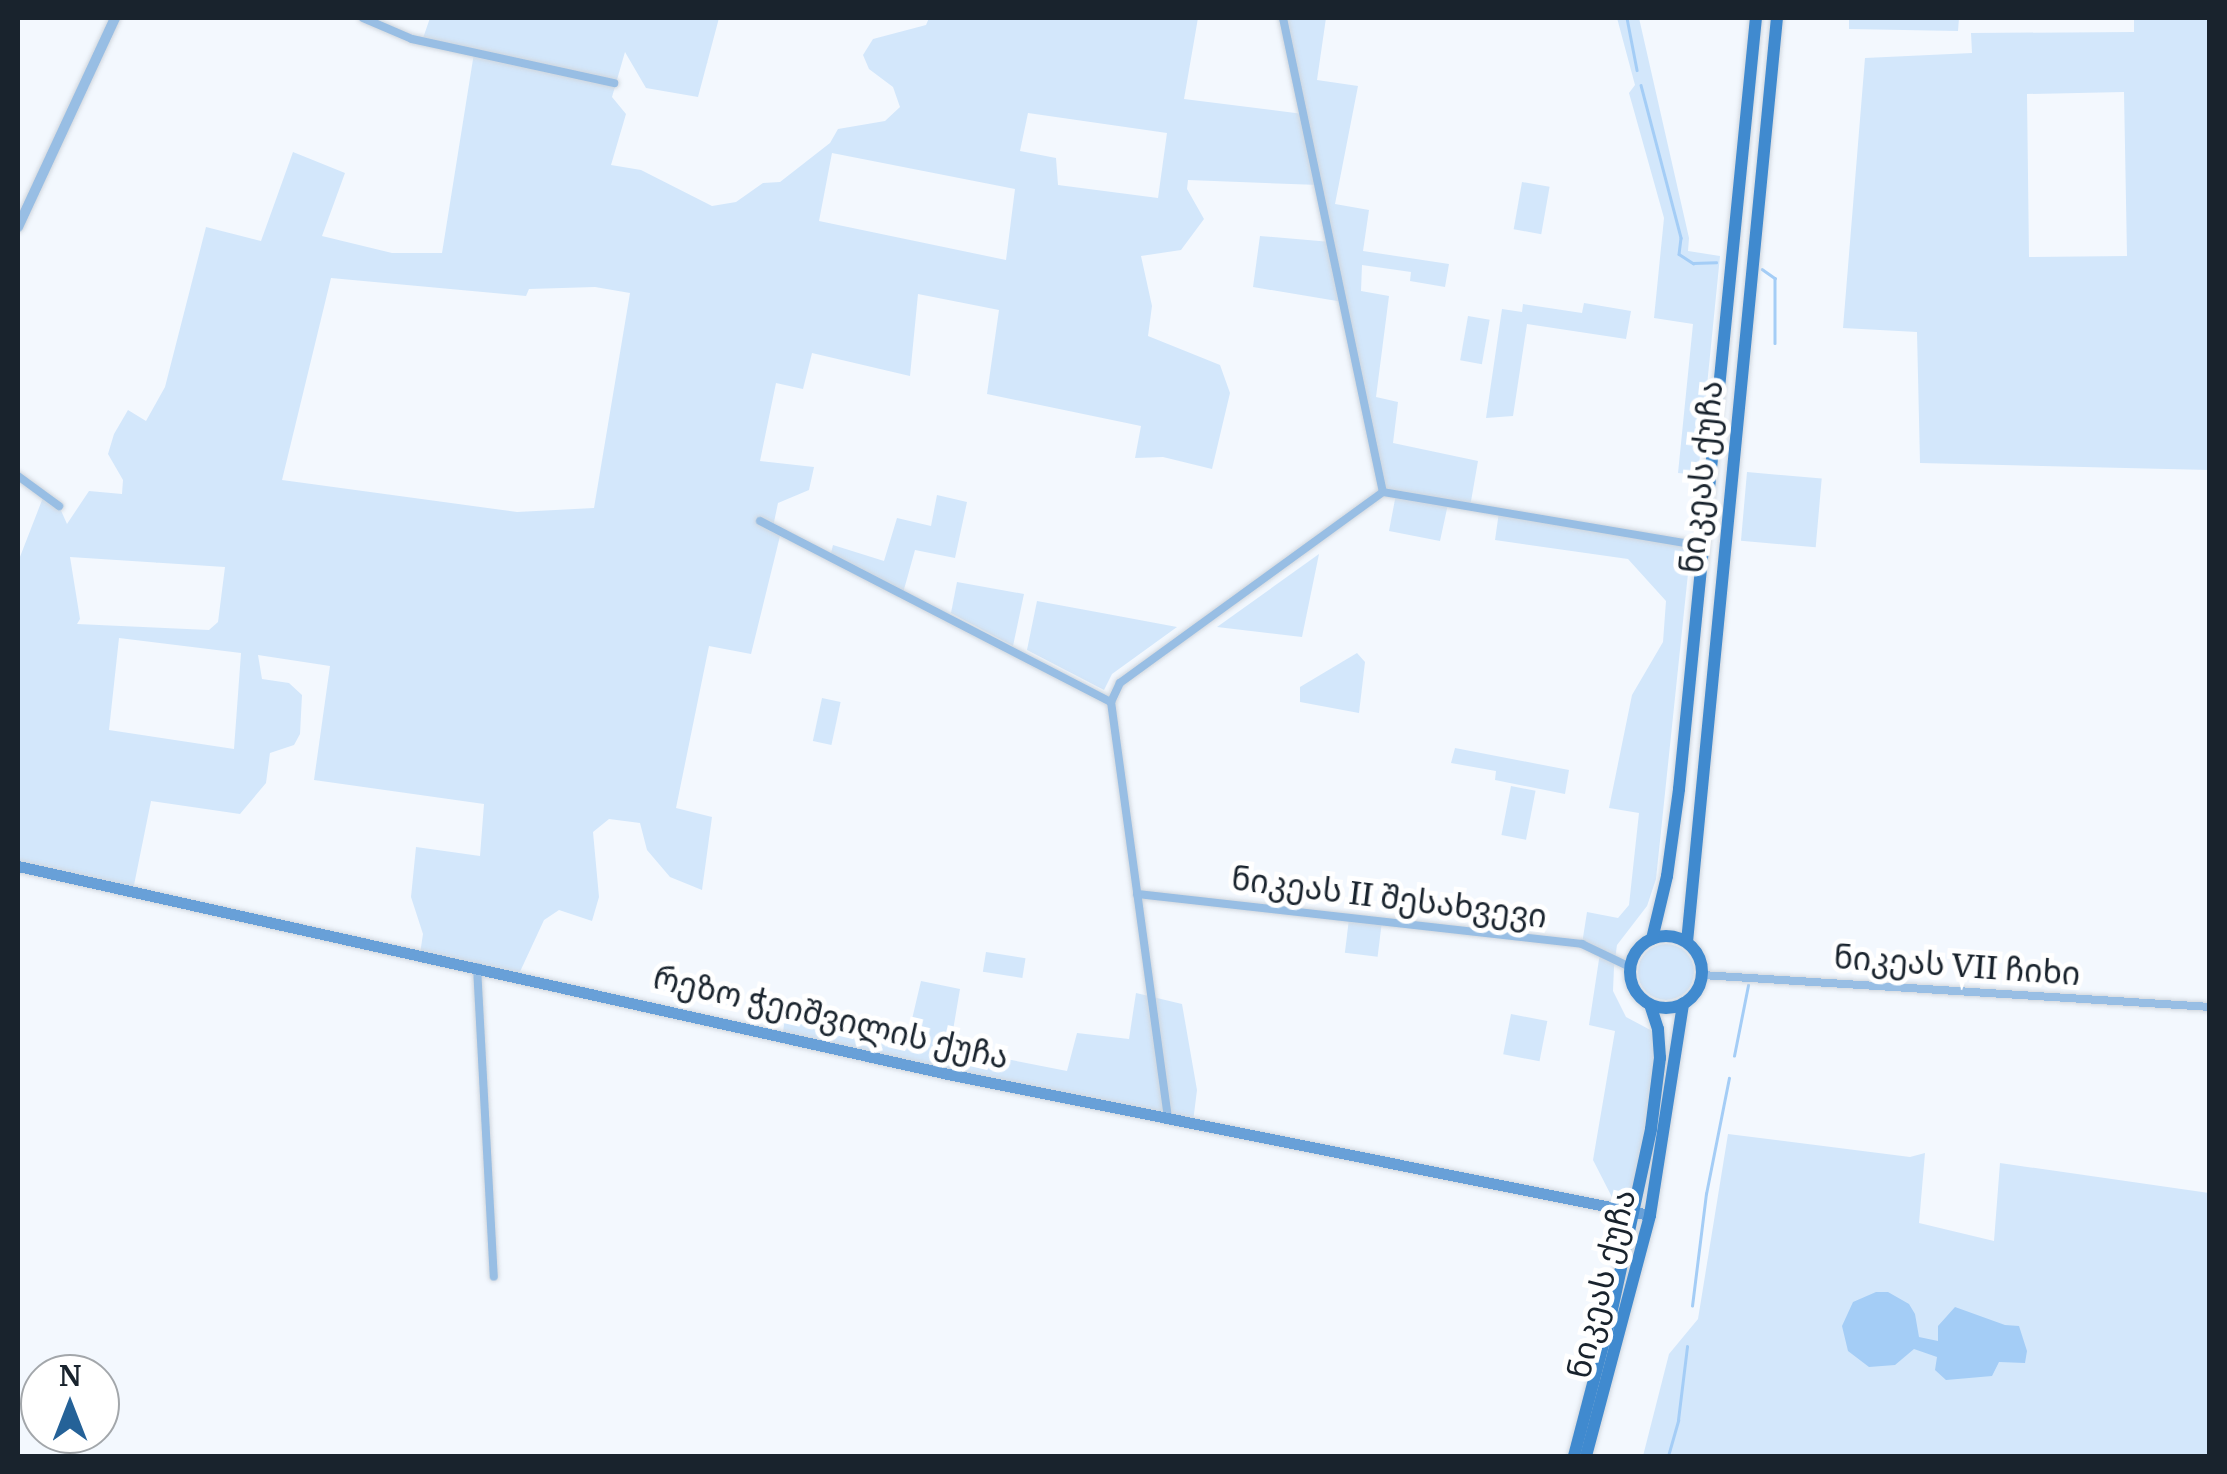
<!DOCTYPE html>
<meta charset="utf-8">
<style>
body{margin:0}
#map{position:relative;width:2227px;height:1474px;overflow:hidden;background:#f3f8fe;font-family:Merriweather,"Noto Sans Georgian",serif}
div>[style]{position:absolute}
[style*='--x']{left:calc(var(--x)*1px);top:calc(var(--y)*1px);width:calc(var(--w)*1px);rotate:calc(var(--a)*1deg)}
.green>*{inset:0;background:#d3e7fb;transform-origin:0 0}
.round{border-radius:50%}
.water>*{inset:0;background:#a4cdf6}
.stream>*{height:2.5px;margin:-1.25px;padding:0 1.25px;transform-origin:1.25px;border-radius:1.25px;background:#a4cdf6}
.roads{filter:drop-shadow(0 0 2px #d0d6dd) drop-shadow(0 0 2px #d0d6dd)}
.minor>*{height:8px;margin:-4px;padding:0 4px;transform-origin:4px;border-radius:4px;background:#98bee4}
.tertiary>*{height:10px;margin:-5px;padding:0 5px;transform-origin:5px;border-radius:5px;background:#98bee4}
.secondary>*{height:11px;margin:-5.5px;padding:0 5.5px;transform-origin:5.5px;border-radius:5.5px;background:#68a0d8}
.primary>*{height:12px;margin:-6px;padding:0 6px;transform-origin:6px;border-radius:6px;background:#408acf}
.primary>.ring{margin:-6px;padding:0;box-sizing:content-box;background:none;border:12px solid #408acf;border-radius:50%}
span{translate:-50% -50%;white-space:nowrap;text-align:center;line-height:1.15;-webkit-text-stroke:10px #fff;paint-order:stroke}
.street-label{font-size:32px;color:#19232d}
.frame{position:absolute;inset:0;border:20px solid #19232d;pointer-events:none}
.north{position:absolute;left:20px;top:1354px;width:100px;height:100px;box-sizing:border-box;background:#fff;border:2px solid #a3a7ab;border-radius:50%;rotate:0deg;font-size:28px;font-weight:700;line-height:40px;text-align:center;color:#19232d}
.north::after{content:'';display:block;margin:auto;width:35px;height:45px;background:#256298;clip-path:polygon(50% 0,100% 100%,50% 72%,0 100%)}
</style>
<div id="map">
<div class="green">
<i style="clip-path:polygon(evenodd,430px 18px,719px 18px,698px 97px,646px 88px,625px 52px,612px 97px,626px 114px,611px 165px,641px 170px,712px 206px,736px 202px,763px 183px,780px 182px,830px 143px,838px 129px,885px 121px,900px 107px,893px 87px,869px 69px,863px 55px,873px 39px,926px 25px,929px 18px,1198px 18px,1184px 99px,1303px 114px,1283px 18px,1326px 18px,1317px 80px,1358px 86px,1335px 204px,1369px 210px,1363px 251px,1449px 264px,1445px 287px,1410px 281px,1411px 272px,1362px 265px,1361px 291px,1389px 296px,1376px 397px,1398px 402px,1393px 443px,1478px 461px,1470px 507px,1448px 504px,1440px 541px,1389px 531px,1396px 494px,1383px 492px,1343px 302px,1253px 287px,1260px 236px,1331px 242px,1319px 185px,1188px 180px,1187px 189px,1204px 219px,1181px 250px,1141px 256px,1152px 306px,1148px 336px,1220px 365px,1230px 393px,1212px 469px,1163px 457px,1135px 458px,1141px 426px,987px 394px,999px 310px,918px 294px,910px 376px,812px 353px,803px 389px,776px 383px,760px 461px,814px 467px,809px 490px,778px 503px,773px 527px,781px 532px,751px 654px,709px 646px,676px 808px,712px 817px,702px 890px,670px 877px,647px 850px,640px 823px,609px 819px,593px 832px,599px 897px,592px 921px,559px 910px,544px 920px,518px 976px,420px 954px,423px 934px,411px 897px,416px 847px,480px 856px,484px 804px,314px 780px,330px 666px,258px 655px,262px 679px,289px 683px,302px 695px,300px 734px,294px 745px,270px 753px,266px 783px,240px 814px,151px 801px,133px 890px,18px 866px,18px 562px,44px 495px,59px 506px,67px 524px,89px 491px,122px 494px,123px 480px,108px 454px,114px 434px,128px 410px,146px 421px,165px 387px,206px 227px,261px 241px,293px 152px,345px 173px,322px 236px,392px 253px,442px 253px,474px 53px,422px 41px,430px 18px,1028px 113px,1167px 133px,1158px 198px,1058px 185px,1056px 158px,1020px 151px,1028px 113px,430px 18px,832px 153px,1015px 189px,1006px 260px,819px 221px,832px 153px,430px 18px,331px 278px,526px 296px,529px 289px,595px 287px,630px 293px,594px 508px,517px 512px,282px 480px,331px 278px,430px 18px,70px 557px,225px 567px,218px 622px,209px 630px,77px 624px,80px 619px,70px 557px,430px 18px,119px 638px,241px 653px,234px 749px,109px 730px,119px 638px)"></i>
<i style="clip-path:polygon(1617px 18px,1639px 18px,1689px 238px,1688px 251px,1720px 256px,1698px 475px,1678px 473px,1693px 324px,1654px 318px,1664px 218px,1629px 93px,1635px 85px)"></i>
<i style="clip-path:polygon(1849px 18px,1959px 18px,1958px 31px,1849px 29px)"></i>
<i style="clip-path:polygon(evenodd,2134px 18px,2209px 18px,2209px 470px,1920px 463px,1917px 332px,1843px 328px,1865px 58px,1972px 53px,1971px 33px,2134px 32px,2134px 18px,2124px 92px,2127px 256px,2029px 257px,2027px 94px,2124px 92px)"></i>
<i style="left:1522px;top:182px;width:28px;height:48px;rotate:10deg"></i>
<i style="clip-path:polygon(1584px 303px,1631px 311px,1626px 339px,1527px 324px,1513px 416px,1486px 418px,1502px 309px,1522px 312px,1523px 304px,1582px 313px)"></i>
<i style="left:1468px;top:316px;width:22px;height:45px;rotate:10deg"></i>
<i style="left:1747px;top:472px;width:75px;height:69px;rotate:5deg"></i>
<i style="clip-path:polygon(937px 495px,967px 502px,955px 558px,915px 550px,903px 593px,830px 557px,833px 545px,884px 561px,897px 518px,931px 526px)"></i>
<i style="clip-path:polygon(1499px 512px,1691px 545px,1656px 879px,1647px 906px,1617px 945px,1614px 967px,1613px 991px,1626px 1017px,1658px 1034px,1635px 1210px,1616px 1205px,1593px 1160px,1615px 1031px,1589px 1025px,1600px 953px,1582px 944px,1587px 912px,1618px 918px,1629px 905px,1639px 813px,1609px 808px,1632px 695px,1663px 642px,1666px 601px,1628px 559px,1495px 540px)"></i>
<i style="clip-path:polygon(1319px 554px,1302px 637px,1217px 627px)"></i>
<i style="clip-path:polygon(957px 582px,1024px 594px,1013px 646px,951px 613px)"></i>
<i style="clip-path:polygon(1037px 601px,1102px 613px,1177px 627px,1112px 674px,1104px 690px,1027px 650px)"></i>
<i style="clip-path:polygon(1357px 653px,1365px 662px,1359px 713px,1300px 702px,1300px 687px)"></i>
<i style="left:822px;top:698px;width:19px;height:44px;rotate:12deg"></i>
<i style="clip-path:polygon(1455px 748px,1569px 770px,1565px 794px,1495px 780px,1496px 771px,1451px 763px)"></i>
<i style="left:1511px;top:786px;width:25px;height:50px;rotate:11deg"></i>
<i style="left:1349px;top:919px;width:33px;height:34px;rotate:7deg"></i>
<i class="round" style="left:1638px;top:944px;width:56px;height:56px"></i>
<i style="left:986px;top:952px;width:40px;height:20px;rotate:9deg"></i>
<i style="clip-path:polygon(921px 981px,960px 989px,950px 1048px,1067px 1071px,1077px 1033px,1129px 1039px,1136px 993px,1182px 1004px,1197px 1090px,1193px 1122px,782px 1038px,787px 1005px,909px 1032px)"></i>
<i style="left:1511px;top:1014px;width:37px;height:41px;rotate:11deg"></i>
<i style="clip-path:polygon(1728px 1134px,1910px 1157px,1925px 1153px,1919px 1223px,1994px 1241px,2000px 1163px,2209px 1193px,2209px 1456px,1643px 1456px,1669px 1354px,1698px 1319px)"></i>
</div>
<div class="water">
<i style="clip-path:polygon(1876px 1292px,1888px 1292px,1909px 1304px,1915px 1314px,1919px 1337px,1938px 1341px,1938px 1326px,1955px 1307px,2005px 1325px,2019px 1326px,2027px 1351px,2025px 1363px,1999px 1362px,1992px 1376px,1946px 1380px,1935px 1370px,1937px 1357px,1914px 1349px,1895px 1365px,1869px 1367px,1848px 1351px,1842px 1326px,1853px 1302px)"></i>
</div>
<div class="stream">
<i style="--x:1627;--y:18;--w:53;--a:79.1"></i>
<i style="--x:1641;--y:85;--w:158;--a:75.3"></i>
<i style="--x:1681;--y:238;--w:16;--a:97"></i>
<i style="--x:1679;--y:254;--w:17;--a:33"></i>
<i style="--x:1693;--y:263;--w:23;--a:-2"></i>
<i style="--x:1762;--y:269;--w:16;--a:35"></i>
<i style="--x:1775;--y:278;--w:65;--a:90"></i>
<i style="--x:1734;--y:1056;--w:72;--a:-78.8"></i>
<i style="--x:1692;--y:1306;--w:113;--a:-82.9"></i>
<i style="--x:1706;--y:1194;--w:118;--a:-78.8"></i>
<i style="--x:1668;--y:1456;--w:37;--a:-74"></i>
<i style="--x:1678;--y:1420;--w:74;--a:-83"></i>
</div>
<div class="roads">
<div class="minor">
<i style="--x:363;--y:18;--w:53;--a:23.2"></i>
<i style="--x:412;--y:39;--w:207;--a:12.3"></i>
<i style="--x:1283;--y:18;--w:484;--a:78.1"></i>
<i style="--x:18;--y:476;--w:51;--a:36.2"></i>
<i style="--x:760;--y:521;--w:395;--a:27.3"></i>
<i style="--x:1137;--y:894;--w:448;--a:6.4"></i>
<i style="--x:1582;--y:944;--w:53;--a:25.6"></i>
<i style="--x:477;--y:967;--w:310;--a:86.9"></i>
<i style="--x:1702;--y:975;--w:509;--a:3.6"></i>
<i style="--x:1168;--y:1118;--w:420;--a:-97.8"></i>
<i style="--x:1111;--y:702;--w:21;--a:-65"></i>
<i style="--x:1120;--y:683;--w:325;--a:-36"></i>
<i style="--x:1383;--y:492;--w:325;--a:9.6"></i>
</div>
<div class="tertiary">
<i style="--x:18;--y:227;--w:230;--a:-65.1"></i>
</div>
<div class="secondary">
<i style="--x:18;--y:866;--w:953;--a:12.61"></i>
<i style="--x:948;--y:1074;--w:716;--a:11.36"></i>
</div>
<div class="primary">
<i class="ring" style="left:1630px;top:936px;width:60px;height:60px"></i>
<i style="--x:1652;--y:939;--w:65;--a:-76.6"></i>
<i style="--x:1667;--y:876;--w:88;--a:-82.1"></i>
<i style="--x:1679;--y:789;--w:775;--a:-84.3"></i>
<i style="--x:1687;--y:942;--w:928;--a:-84.44"></i>
<i style="--x:1574;--y:1456;--w:142;--a:-75.3"></i>
<i style="--x:1610;--y:1319;--w:194;--a:-77.8"></i>
<i style="--x:1651;--y:1129;--w:72;--a:-82.8"></i>
<i style="--x:1660;--y:1058;--w:29;--a:-94"></i>
<i style="--x:1658;--y:1029;--w:25;--a:-108"></i>
<i style="--x:1586;--y:1456;--w:249;--a:-75.1"></i>
<i style="--x:1650;--y:1215;--w:214;--a:-81.1"></i>
</div>
</div>
<div class="street-label">
<span style="left:1702px;top:477px;rotate:-84deg">ნიკეას ქუჩა</span>
<span style="left:1389px;top:898px;rotate:7deg">ნიკეას II შესახვევი</span>
<span style="left:1957px;top:966px;rotate:4deg">ნიკეას VII ჩიხი</span>
<span style="left:831px;top:1018px;rotate:13deg">რეზო ჭეიშვილის ქუჩა</span>
<span style="left:1602px;top:1284px;rotate:-76deg">ნიკეას ქუჩა</span>
</div>
<div class="frame"></div>
<div class="north">N</div>
</div>
